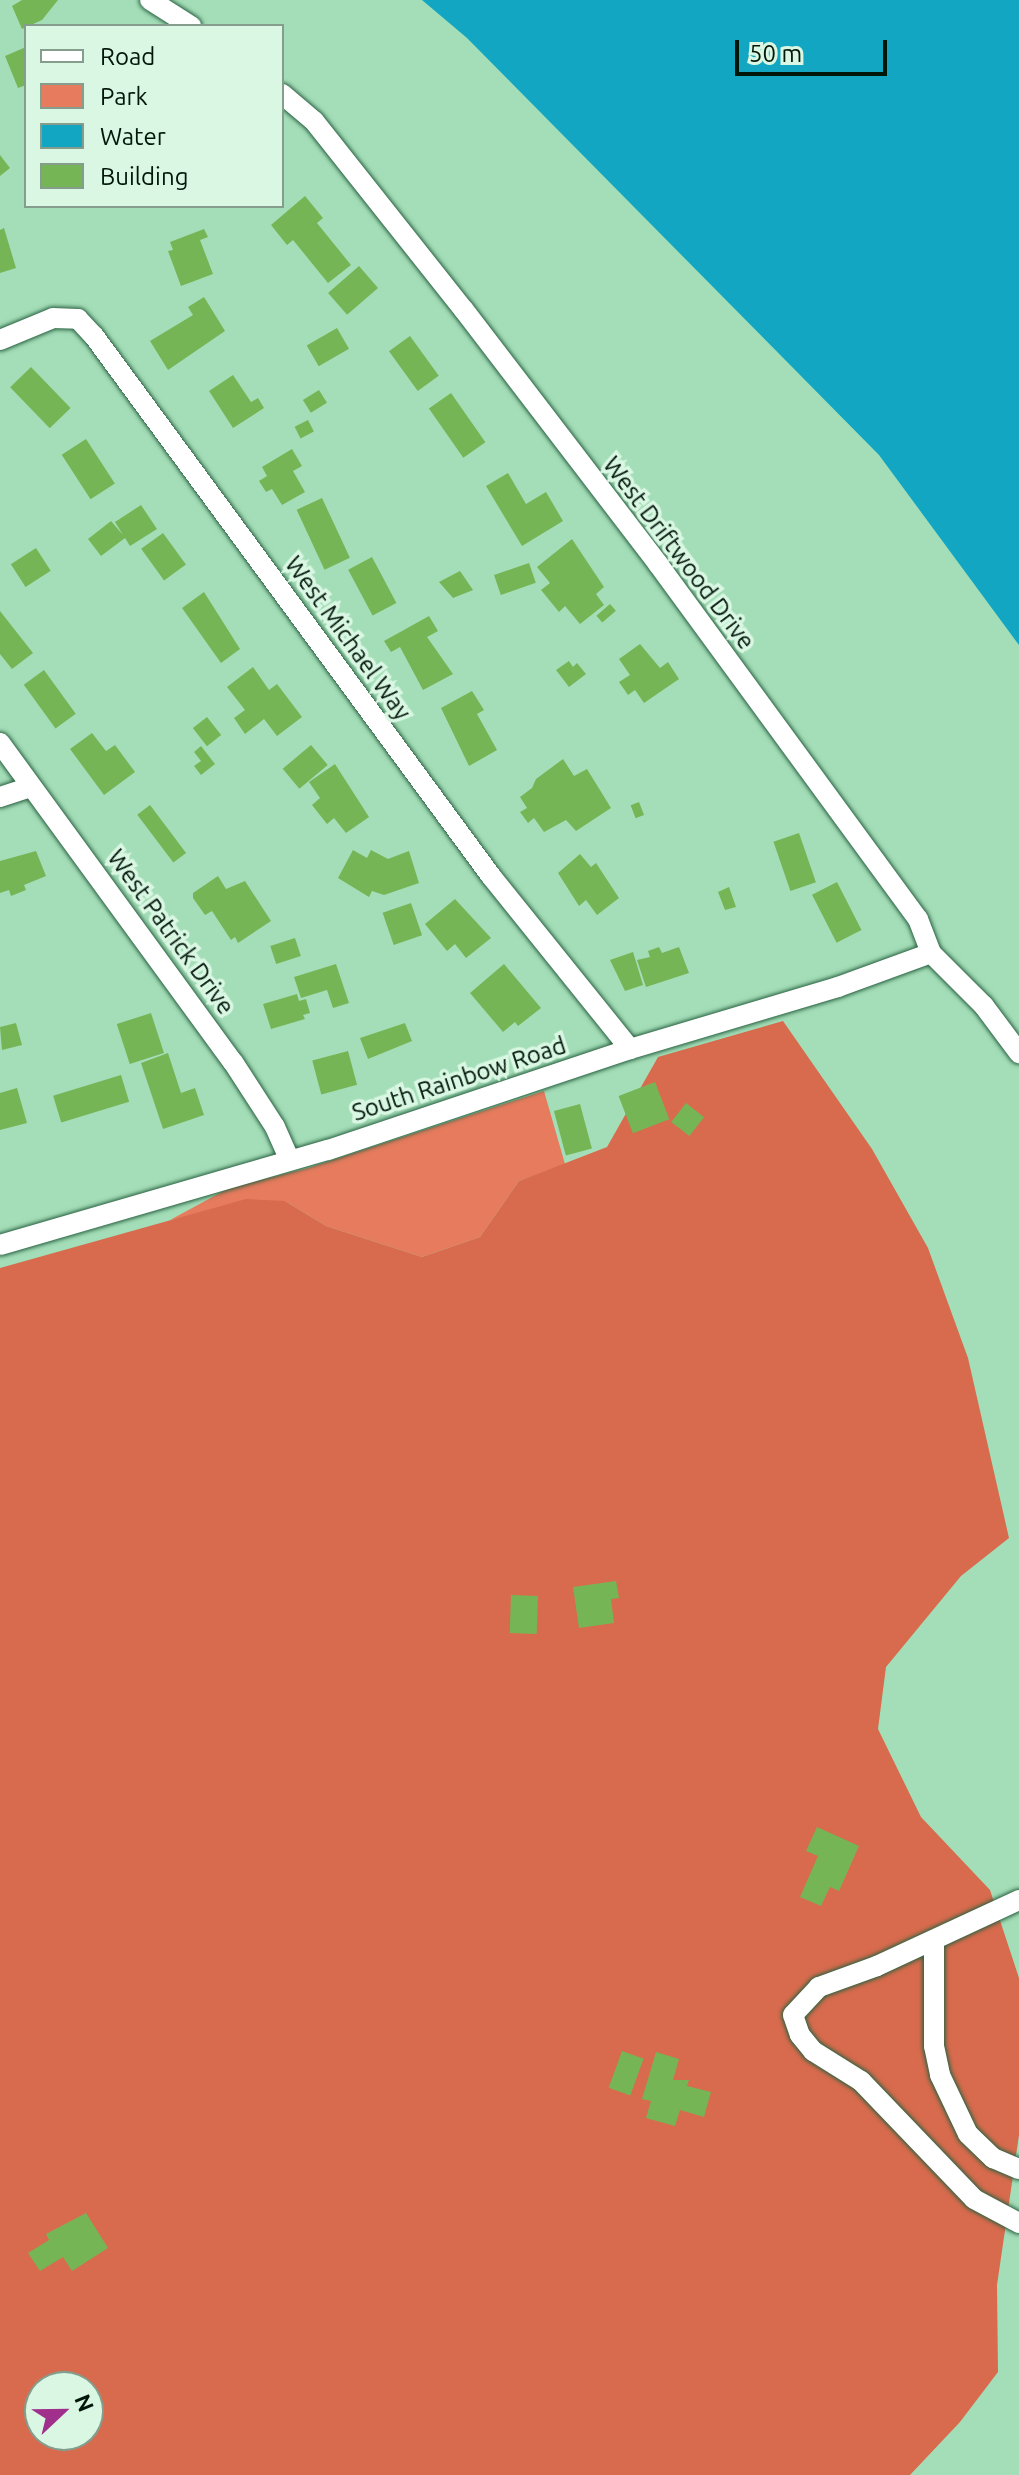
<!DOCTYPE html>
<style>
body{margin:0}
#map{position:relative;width:1019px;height:2475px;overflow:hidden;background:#a4deb8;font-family:Ubuntu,sans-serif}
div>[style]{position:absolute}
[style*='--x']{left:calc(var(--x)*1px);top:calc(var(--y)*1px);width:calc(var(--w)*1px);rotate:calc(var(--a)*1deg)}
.green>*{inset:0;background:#e77b5e}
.forest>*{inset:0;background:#d86b4d}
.water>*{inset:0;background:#13a6c2}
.building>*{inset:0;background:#76b555;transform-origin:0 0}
.roads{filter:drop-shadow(0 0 2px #296141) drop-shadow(0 0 2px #296141)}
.street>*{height:20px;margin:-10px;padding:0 10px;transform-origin:10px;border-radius:10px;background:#fff}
span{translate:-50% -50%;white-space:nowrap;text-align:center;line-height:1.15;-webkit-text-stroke:7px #daf7e3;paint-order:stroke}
.street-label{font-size:24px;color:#02170a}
.legend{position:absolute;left:24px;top:24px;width:260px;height:184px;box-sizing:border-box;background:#daf7e3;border:2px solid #849d8c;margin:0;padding:10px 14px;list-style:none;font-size:24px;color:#02170a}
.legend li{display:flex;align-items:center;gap:16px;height:40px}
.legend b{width:40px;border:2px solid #849d8c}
.north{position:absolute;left:24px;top:2371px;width:80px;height:80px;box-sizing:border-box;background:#daf7e3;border:2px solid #849d8c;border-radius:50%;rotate:68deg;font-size:22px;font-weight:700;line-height:32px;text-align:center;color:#02170a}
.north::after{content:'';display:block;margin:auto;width:28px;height:36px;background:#a1308d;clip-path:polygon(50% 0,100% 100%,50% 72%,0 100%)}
.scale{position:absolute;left:735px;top:40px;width:152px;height:36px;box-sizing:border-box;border:4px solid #02170a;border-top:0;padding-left:10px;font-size:24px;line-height:28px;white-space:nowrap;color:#02170a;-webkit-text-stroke:6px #daf7e3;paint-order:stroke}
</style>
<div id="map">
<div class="green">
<i style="clip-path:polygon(544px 1091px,565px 1164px,519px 1181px,480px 1237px,422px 1257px,326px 1226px,285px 1201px,170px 1220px,229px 1188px,308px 1168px)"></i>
</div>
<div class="forest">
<i style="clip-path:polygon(evenodd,783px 1021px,872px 1149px,928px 1248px,968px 1358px,1009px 1538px,961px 1576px,886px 1667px,878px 1729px,921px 1817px,990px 1890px,1019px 1978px,1019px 2135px,997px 2285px,998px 2372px,960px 2422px,910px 2475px,0 2475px,0 1268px,246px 1199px,285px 1201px,326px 1226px,422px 1257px,480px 1237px,519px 1181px,607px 1147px,658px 1057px,783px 1021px,40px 2387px,88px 2387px,88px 2435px,40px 2435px,40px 2387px)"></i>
</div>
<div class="water">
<i style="clip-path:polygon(422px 0,1019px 0,1019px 645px,879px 455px,467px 38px)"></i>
</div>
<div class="building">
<i style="clip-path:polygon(22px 0,58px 0,42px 20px,22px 29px,12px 6px)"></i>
<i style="clip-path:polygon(26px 47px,26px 85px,18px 88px,5px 56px)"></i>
<i style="clip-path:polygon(0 155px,10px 168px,0 176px)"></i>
<i style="clip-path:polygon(305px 196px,323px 218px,317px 223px,351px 265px,328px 283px,293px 240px,287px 245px,271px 225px)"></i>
<i style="clip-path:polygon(4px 228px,16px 268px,0 273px,0 230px)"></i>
<i style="clip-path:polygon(204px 229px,208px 237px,200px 240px,213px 274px,181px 286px,168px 251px,173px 250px,170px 242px)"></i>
<i style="left:359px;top:266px;width:29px;height:41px;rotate:49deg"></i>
<i style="clip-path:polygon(204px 297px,225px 331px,168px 370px,150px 341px,193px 315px,188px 307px)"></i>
<i style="left:337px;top:328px;width:24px;height:35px;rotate:60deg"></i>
<i style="left:410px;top:336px;width:49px;height:26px;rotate:54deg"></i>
<i style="left:31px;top:367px;width:57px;height:29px;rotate:46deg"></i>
<i style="clip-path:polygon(233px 375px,251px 402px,258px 398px,264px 408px,233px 428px,209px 391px)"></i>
<i style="left:319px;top:390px;width:15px;height:19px;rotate:58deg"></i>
<i style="left:451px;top:393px;width:60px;height:27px;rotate:55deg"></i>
<i style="left:308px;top:420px;width:13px;height:15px;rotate:63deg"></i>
<i style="left:86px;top:439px;width:53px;height:29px;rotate:57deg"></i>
<i style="clip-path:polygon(292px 449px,302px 466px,293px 471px,305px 492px,282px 505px,272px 489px,266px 492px,259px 481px,267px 476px,262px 467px)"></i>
<i style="clip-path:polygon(508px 473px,526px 504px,546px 492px,563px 521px,522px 546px,486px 486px)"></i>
<i style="left:322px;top:498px;width:66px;height:28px;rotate:65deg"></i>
<i style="clip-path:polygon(141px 505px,157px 529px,130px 546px,125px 538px,101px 556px,88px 539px,111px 521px,123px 535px,115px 522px)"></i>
<i style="left:163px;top:533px;width:39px;height:27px;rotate:54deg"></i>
<i style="clip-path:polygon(572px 539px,604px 587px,596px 594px,604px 605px,580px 624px,565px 606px,559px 612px,541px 590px,550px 583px,537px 567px)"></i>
<i style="left:36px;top:548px;width:27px;height:30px;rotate:57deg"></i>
<i style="left:372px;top:557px;width:52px;height:27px;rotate:62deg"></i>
<i style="left:529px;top:563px;width:21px;height:37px;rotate:71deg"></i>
<i style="clip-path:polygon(460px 571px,473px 590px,453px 598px,439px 582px)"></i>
<i style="clip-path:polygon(204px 592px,240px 649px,221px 663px,182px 608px)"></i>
<i style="left:610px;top:604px;width:9px;height:18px;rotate:49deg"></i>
<i style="clip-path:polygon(0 611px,33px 653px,12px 669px,0 654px)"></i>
<i style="clip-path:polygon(429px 616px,438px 631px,427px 637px,453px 674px,423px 690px,400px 647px,391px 652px,384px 641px)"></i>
<i style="clip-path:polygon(640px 644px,660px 668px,668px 662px,679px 679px,644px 703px,635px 690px,628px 695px,619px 682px,630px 675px,619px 659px)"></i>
<i style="clip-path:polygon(569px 661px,573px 667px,577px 663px,586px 674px,569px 687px,556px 670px)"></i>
<i style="clip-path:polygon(253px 667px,269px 690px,277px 684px,302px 717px,277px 736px,264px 719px,245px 734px,234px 718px,245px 710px,227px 687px)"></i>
<i style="left:44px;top:670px;width:54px;height:25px;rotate:54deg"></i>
<i style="clip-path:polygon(472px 691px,484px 710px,477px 714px,497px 750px,469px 766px,441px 708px)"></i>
<i style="left:207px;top:717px;width:23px;height:18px;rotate:52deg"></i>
<i style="clip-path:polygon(92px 733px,106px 751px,115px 745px,135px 772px,104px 795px,70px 749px)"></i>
<i style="left:311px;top:745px;width:26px;height:37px;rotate:50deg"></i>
<i style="clip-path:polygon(201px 746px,215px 764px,201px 775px,194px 766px,201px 761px,194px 752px)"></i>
<i style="clip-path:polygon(563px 759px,574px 776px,587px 769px,611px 808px,576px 831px,566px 820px,544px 832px,534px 818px,528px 823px,520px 812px,527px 808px,520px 797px,532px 788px,536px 779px)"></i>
<i style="clip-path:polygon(335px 764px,369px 817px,346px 833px,334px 818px,327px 824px,312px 805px,320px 798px,309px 782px)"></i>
<i style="left:639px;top:802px;width:14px;height:9px;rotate:69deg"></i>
<i style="left:150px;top:805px;width:60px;height:16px;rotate:53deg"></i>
<i style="left:799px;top:833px;width:52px;height:27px;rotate:71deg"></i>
<i style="clip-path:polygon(353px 850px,367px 858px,371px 850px,388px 859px,409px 851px,419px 883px,384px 895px,372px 891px,369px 897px,338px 878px)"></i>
<i style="clip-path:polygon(36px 851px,46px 876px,24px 885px,26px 890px,11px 896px,9px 890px,0 893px,0 861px)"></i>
<i style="clip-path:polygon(580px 854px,591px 867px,596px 863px,619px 898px,597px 915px,586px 900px,579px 906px,558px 873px)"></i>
<i style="clip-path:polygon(218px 876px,226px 889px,245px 881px,271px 921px,238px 943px,235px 937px,231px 940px,212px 911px,205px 915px,193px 898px,193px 893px)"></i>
<i style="left:837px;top:882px;width:54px;height:28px;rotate:63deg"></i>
<i style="clip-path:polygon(729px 887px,736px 907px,725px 910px,718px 892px)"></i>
<i style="clip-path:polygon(455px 899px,491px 938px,466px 958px,455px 944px,447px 951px,425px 924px)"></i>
<i style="left:411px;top:903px;width:34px;height:30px;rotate:71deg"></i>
<i style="left:295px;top:938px;width:19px;height:26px;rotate:72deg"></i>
<i style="clip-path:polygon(659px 947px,662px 953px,679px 947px,689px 973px,646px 987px,637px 960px,650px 957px,648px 951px)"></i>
<i style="clip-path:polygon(633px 952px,643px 985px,625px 991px,610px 960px)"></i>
<i style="clip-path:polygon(336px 964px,349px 1003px,333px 1008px,327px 990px,301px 998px,294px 977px)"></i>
<i style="clip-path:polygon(504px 964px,541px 1008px,518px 1026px,515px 1022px,503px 1032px,470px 993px)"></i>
<i style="clip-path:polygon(297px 994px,299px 1001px,306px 999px,310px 1013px,303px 1015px,305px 1019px,271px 1029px,263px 1004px)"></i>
<i style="left:151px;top:1013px;width:42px;height:36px;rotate:72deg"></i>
<i style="clip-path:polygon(16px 1023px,22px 1045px,2px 1050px,0 1027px)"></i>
<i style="clip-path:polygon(405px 1023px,412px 1041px,368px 1059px,360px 1038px)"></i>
<i style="left:348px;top:1051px;width:35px;height:37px;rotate:75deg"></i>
<i style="clip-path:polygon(168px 1053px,181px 1093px,195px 1088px,204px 1115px,163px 1129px,141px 1063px)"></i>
<i style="left:121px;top:1075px;width:28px;height:71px;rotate:73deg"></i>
<i style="left:655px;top:1082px;width:40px;height:39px;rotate:69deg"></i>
<i style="clip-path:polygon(17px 1088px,27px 1123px,0 1130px,0 1093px)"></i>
<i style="left:686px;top:1103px;width:23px;height:24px;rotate:38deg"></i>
<i style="left:580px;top:1104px;width:46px;height:27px;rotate:75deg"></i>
<i style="clip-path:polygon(616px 1581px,619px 1598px,611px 1599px,614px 1623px,579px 1628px,573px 1587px)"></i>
<i style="left:511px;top:1595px;width:27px;height:38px;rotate:2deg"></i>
<i style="clip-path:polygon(817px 1827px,859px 1846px,839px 1891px,830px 1887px,821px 1906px,800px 1897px,818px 1856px,806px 1851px)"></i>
<i style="left:622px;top:2051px;width:23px;height:39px;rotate:20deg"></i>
<i style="clip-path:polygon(656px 2052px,679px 2059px,673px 2080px,689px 2080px,687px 2086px,711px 2092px,704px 2117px,680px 2110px,675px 2126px,646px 2118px,651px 2101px,642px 2099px)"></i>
<i style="clip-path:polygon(86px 2213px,108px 2248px,72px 2271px,63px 2257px,40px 2271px,28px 2253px,49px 2240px,46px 2234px)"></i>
</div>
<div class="roads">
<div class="street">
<i style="--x:150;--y:0;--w:49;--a:32.4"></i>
<i style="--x:282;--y:94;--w:42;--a:40.2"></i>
<i style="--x:314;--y:121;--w:241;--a:51.6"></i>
<i style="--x:464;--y:310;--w:320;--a:52.6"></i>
<i style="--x:658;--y:564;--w:440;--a:53.8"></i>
<i style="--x:918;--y:919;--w:36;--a:69"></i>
<i style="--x:931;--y:953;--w:75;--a:45"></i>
<i style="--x:984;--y:1006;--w:59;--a:53.3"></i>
<i style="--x:0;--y:340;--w:57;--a:-22.5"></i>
<i style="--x:53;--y:318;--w:25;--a:2"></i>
<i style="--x:78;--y:319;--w:23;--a:47"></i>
<i style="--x:94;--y:336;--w:670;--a:53.68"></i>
<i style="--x:491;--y:876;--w:222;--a:51.2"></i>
<i style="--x:0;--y:743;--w:395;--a:53.9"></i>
<i style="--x:233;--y:1062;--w:77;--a:57.1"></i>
<i style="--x:275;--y:1127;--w:35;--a:66"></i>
<i style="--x:0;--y:797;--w:33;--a:-18"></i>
<i style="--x:0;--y:1245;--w:341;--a:-16.2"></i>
<i style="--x:328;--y:1150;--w:318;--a:-18.5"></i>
<i style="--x:630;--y:1049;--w:217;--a:-16.6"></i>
<i style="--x:838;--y:987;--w:99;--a:-20.1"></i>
<i style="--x:1019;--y:1900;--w:157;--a:155.1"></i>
<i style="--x:877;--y:1966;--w:62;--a:160.1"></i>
<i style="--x:819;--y:1987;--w:38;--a:133"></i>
<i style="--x:793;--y:2015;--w:21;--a:71"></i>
<i style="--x:800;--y:2035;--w:21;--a:51"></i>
<i style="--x:813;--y:2051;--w:57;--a:32"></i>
<i style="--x:861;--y:2081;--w:163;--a:46.2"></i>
<i style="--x:974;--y:2199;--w:51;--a:28.1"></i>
<i style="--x:934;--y:1940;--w:106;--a:90"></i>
<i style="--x:934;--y:2046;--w:30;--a:78"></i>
<i style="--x:940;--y:2075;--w:65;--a:64.6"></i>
<i style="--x:968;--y:2134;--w:35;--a:44"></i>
<i style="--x:993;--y:2158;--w:28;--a:23"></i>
</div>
</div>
<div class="street-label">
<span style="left:679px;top:553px;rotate:53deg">West Driftwood Drive</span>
<span style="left:348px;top:638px;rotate:54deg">West Michael Way</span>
<span style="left:171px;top:932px;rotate:54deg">West Patrick Drive</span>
<span style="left:459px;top:1079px;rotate:-18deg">South Rainbow Road</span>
</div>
<ul class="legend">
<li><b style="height:10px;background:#fff"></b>Road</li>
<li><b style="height:22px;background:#e77b5e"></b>Park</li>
<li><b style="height:22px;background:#13a6c2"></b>Water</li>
<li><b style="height:22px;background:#76b555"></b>Building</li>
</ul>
<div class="north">N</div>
<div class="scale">50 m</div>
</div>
